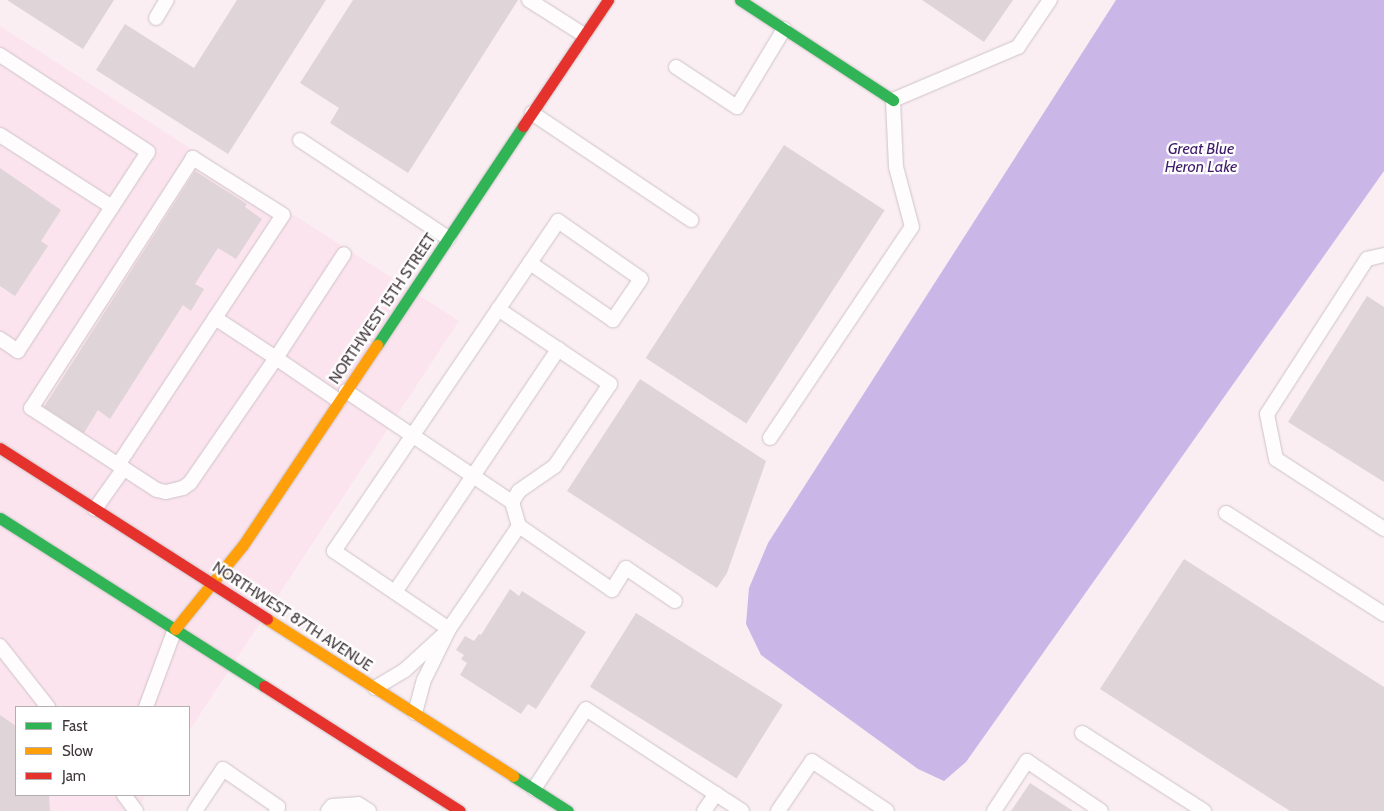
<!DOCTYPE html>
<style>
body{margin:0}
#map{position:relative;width:1384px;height:811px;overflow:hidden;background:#faeef3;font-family:Cabin,sans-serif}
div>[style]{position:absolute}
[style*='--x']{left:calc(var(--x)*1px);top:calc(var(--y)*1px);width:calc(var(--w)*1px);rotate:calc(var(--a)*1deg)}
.built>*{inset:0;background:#fce4ee}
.water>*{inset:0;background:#cab7e7}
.building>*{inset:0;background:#dfd4d7;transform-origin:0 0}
.roads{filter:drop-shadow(0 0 1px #cdc3c8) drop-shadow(0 0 1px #cdc3c8)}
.lane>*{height:14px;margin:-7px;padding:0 7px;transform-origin:7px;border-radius:7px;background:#fefcfd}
.fast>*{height:11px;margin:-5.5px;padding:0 5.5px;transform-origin:5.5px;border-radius:5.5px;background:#30b455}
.slow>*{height:11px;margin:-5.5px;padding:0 5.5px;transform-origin:5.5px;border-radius:5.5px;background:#ff9f0a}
.jam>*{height:11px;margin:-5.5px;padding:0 5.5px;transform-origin:5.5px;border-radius:5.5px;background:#e5322d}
span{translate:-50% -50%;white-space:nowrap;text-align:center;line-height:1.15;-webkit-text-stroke:4.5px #fff;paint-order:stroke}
.street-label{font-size:15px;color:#41373b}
.water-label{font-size:16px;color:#3f1c6b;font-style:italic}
.legend{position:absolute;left:15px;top:706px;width:175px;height:90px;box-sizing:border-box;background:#fff;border:1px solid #b3afb1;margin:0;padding:6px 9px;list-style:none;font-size:15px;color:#41373b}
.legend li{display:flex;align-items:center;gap:10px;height:25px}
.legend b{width:25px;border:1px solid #b3afb1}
</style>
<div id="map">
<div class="built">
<i style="clip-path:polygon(0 26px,459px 321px,189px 731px,189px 707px,16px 707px,16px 795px,146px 795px,136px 811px,0 811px)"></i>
</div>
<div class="water">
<i style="clip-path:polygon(1116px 0,1384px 0,1384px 171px,966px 762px,944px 781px,918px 769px,761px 655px,746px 624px,749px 588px,768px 543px)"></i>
</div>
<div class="building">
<i style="clip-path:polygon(7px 0,114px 0,83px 49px)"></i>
<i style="clip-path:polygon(237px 0,326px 0,228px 154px,96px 70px,125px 24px,194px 68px)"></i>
<i style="clip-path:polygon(353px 0,518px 0,408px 173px,330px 123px,339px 108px,300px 83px)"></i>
<i style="clip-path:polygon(922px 0,1013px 0,984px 42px)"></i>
<i style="left:784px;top:145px;width:120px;height:254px;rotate:33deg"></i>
<i style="clip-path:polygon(0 168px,61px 210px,41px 241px,48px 246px,15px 296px,0 286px)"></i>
<i style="clip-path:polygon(195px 171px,247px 204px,245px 207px,262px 219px,236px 259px,218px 248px,195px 284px,204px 289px,191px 311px,183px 305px,110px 419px,98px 410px,84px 433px,44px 407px)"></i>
<i style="clip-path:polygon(1367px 296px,1384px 307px,1384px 482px,1288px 422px)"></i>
<i style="clip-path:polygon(640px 379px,766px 461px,727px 573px,717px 588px,567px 491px)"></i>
<i style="clip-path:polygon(1184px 559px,1384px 687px,1384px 811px,1290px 811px,1100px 689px)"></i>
<i style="clip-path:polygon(510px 589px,519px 596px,522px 591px,586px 632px,536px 709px,528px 704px,521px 714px,460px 675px,467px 663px,461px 659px,464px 655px,456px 650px,465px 636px,474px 641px,479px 634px,481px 635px)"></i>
<i style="left:636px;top:613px;width:173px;height:87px;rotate:32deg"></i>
<i style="clip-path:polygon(0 715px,16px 726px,16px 795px,49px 795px,50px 811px,0 811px)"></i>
<i style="clip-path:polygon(1030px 783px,1073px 811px,1011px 811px)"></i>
</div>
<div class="roads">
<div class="lane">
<i style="--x:529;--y:0;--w:65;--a:32.5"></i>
<i style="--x:156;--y:18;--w:21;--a:-59"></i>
<i style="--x:0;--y:55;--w:177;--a:33.2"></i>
<i style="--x:148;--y:152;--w:238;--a:123.2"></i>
<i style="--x:18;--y:351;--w:22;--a:-146"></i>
<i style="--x:676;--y:67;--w:73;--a:33.3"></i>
<i style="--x:737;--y:107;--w:91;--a:-58.9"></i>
<i style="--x:532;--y:113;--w:192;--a:33.9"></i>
<i style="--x:0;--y:135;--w:133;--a:32.7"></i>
<i style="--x:300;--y:140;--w:178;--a:33.5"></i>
<i style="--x:1384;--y:255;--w:17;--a:167"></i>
<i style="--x:1367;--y:259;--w:184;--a:122.8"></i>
<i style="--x:1267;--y:414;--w:46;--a:78.7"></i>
<i style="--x:1276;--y:459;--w:129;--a:32.9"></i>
<i style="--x:498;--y:309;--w:135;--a:33.8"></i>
<i style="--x:610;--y:384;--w:99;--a:123.9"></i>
<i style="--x:555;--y:466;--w:44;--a:145.2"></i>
<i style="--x:519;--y:491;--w:13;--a:122"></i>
<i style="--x:346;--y:391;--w:200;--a:33.8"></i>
<i style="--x:512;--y:502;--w:25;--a:74"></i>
<i style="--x:339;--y:401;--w:76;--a:-145.7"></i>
<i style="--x:276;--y:358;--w:73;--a:-146.7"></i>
<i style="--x:215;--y:318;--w:123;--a:-56.6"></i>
<i style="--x:283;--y:215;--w:107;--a:-147.7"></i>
<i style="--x:193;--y:158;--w:298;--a:122.9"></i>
<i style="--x:31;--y:408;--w:150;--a:33.1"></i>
<i style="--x:157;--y:490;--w:9;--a:13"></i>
<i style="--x:166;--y:492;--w:17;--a:-13"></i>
<i style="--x:183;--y:488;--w:9;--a:-36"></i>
<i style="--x:190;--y:483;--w:152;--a:-55.5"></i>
<i style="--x:276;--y:358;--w:124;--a:-56.8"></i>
<i style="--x:770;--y:438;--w:254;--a:-56.1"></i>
<i style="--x:912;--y:227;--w:62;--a:-104.9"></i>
<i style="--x:896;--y:167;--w:67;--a:-92.6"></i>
<i style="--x:893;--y:100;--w:136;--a:-23"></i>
<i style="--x:1018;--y:47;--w:57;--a:-55.8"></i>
<i style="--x:118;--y:465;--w:176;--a:-56.6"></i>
<i style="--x:95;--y:509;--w:50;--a:-54.7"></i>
<i style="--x:1226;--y:513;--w:188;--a:32.6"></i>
<i style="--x:395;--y:592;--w:293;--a:-56.1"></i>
<i style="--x:449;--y:629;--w:139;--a:-145.9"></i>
<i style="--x:334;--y:551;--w:399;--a:-55.8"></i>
<i style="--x:558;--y:221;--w:101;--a:34.9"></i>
<i style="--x:641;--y:279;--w:50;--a:124.3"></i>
<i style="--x:613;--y:320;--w:101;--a:-145.5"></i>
<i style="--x:0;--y:646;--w:78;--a:51.8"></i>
<i style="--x:375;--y:688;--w:35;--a:-31"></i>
<i style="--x:405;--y:670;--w:52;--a:-42.6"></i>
<i style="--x:146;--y:707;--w:83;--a:-69.6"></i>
<i style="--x:415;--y:713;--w:34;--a:-75"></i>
<i style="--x:424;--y:680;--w:57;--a:-63.9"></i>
<i style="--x:449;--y:629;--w:125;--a:-55.8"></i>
<i style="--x:519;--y:526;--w:113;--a:34.5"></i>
<i style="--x:612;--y:590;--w:26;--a:-58"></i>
<i style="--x:626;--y:568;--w:59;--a:34"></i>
<i style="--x:1082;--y:733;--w:145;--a:32.6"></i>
<i style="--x:534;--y:789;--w:95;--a:-57"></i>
<i style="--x:586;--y:709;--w:155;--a:33.2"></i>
<i style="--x:124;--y:795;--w:20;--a:53"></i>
<i style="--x:195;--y:811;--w:50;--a:-56.3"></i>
<i style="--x:223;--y:769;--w:67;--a:34.6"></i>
<i style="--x:278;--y:807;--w:4;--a:117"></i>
<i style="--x:328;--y:811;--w:6;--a:-51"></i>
<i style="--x:332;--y:806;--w:26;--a:-4"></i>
<i style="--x:358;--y:804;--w:13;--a:32"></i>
<i style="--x:704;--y:811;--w:21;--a:-55"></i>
<i style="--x:716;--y:794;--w:31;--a:33"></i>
<i style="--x:778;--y:811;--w:60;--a:-55.8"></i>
<i style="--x:812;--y:761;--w:90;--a:33.7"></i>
<i style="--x:994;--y:811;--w:60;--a:-56.6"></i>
<i style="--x:1027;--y:761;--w:89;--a:34"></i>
</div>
<div class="fast">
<i style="--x:740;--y:0;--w:183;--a:33.2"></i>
<i style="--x:377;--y:345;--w:263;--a:-56.3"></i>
<i style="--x:0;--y:518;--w:313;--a:32.5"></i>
<i style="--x:513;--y:776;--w:65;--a:32.5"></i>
</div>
<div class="slow">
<i style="--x:267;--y:619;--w:292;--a:32.5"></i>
<i style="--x:175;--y:629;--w:108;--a:-51"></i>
<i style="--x:243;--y:545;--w:241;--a:-56.2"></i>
</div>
<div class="jam">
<i style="--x:523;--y:126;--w:152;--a:-56"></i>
<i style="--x:0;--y:448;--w:317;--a:32.6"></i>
<i style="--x:264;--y:686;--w:232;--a:32.5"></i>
</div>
</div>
<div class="street-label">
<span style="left:383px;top:309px;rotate:-56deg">NORTHWEST 15TH STREET</span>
<span style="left:292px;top:617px;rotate:33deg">NORTHWEST 87TH AVENUE</span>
</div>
<div class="water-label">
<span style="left:1201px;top:158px">Great Blue<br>Heron Lake</span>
</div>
<ul class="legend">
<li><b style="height:6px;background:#30b455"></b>Fast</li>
<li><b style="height:6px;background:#ff9f0a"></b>Slow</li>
<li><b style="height:6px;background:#e5322d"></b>Jam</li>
</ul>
</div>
